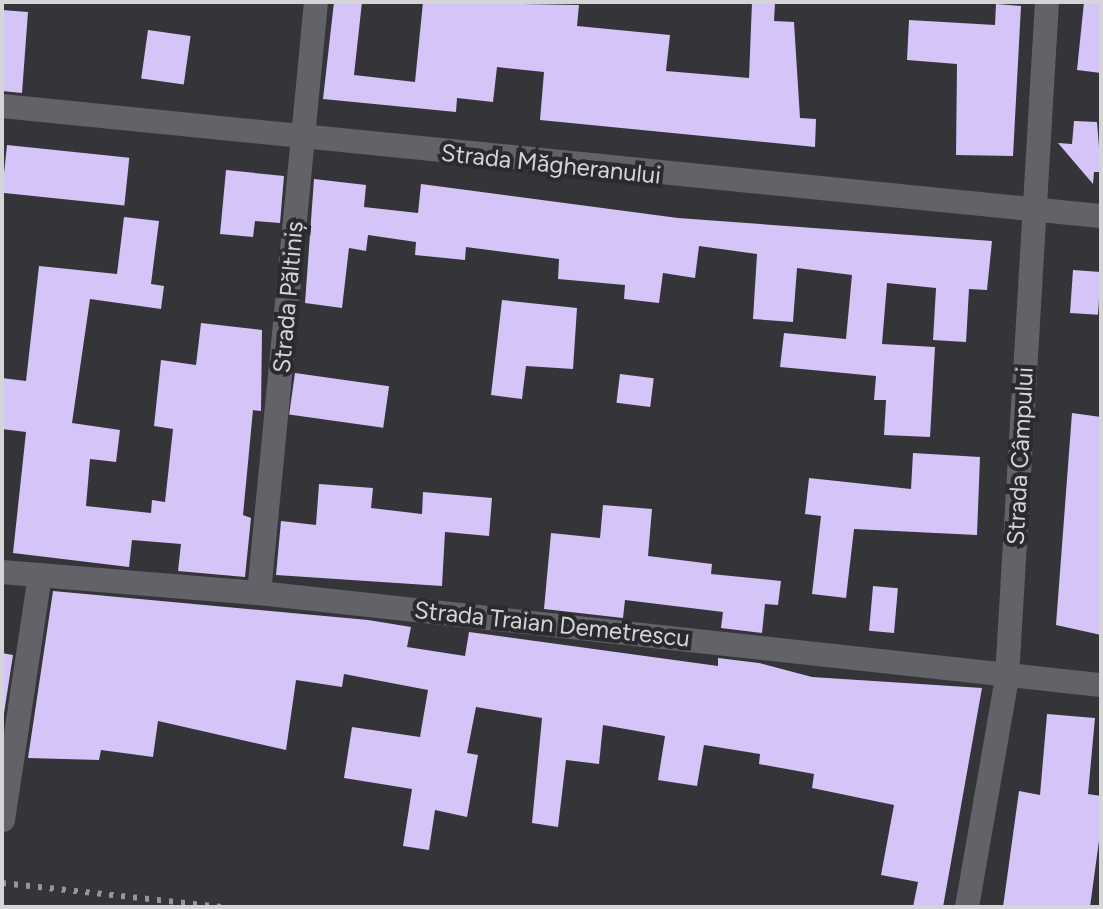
<!DOCTYPE html>
<meta charset="utf-8">
<style>
body{margin:0}
#map{position:relative;width:1103px;height:909px;overflow:hidden;background:#353439;font-family:Figtree,sans-serif}
div>[style]{position:absolute}
[style*='--x']{left:calc(var(--x)*1px);top:calc(var(--y)*1px);width:calc(var(--w)*1px);rotate:calc(var(--a)*1deg)}
.building>*{inset:0;background:#d4c4f8;transform-origin:0 0}
.minor>*{height:24px;margin:-12px;padding:0 12px;transform-origin:12px;border-radius:12px;background:#636268}
.rail>*{height:6px;margin-top:-3px;transform-origin:0;background:repeating-linear-gradient(90deg,#969599 0 4px,transparent 0 12px)}
span{translate:-50% -50%;white-space:nowrap;text-align:center;line-height:1.15;-webkit-text-stroke:8px #2b2a2f;paint-order:stroke}
.street-label{font-size:24px;color:#d5d4d7}
.frame{position:absolute;inset:0;border:4px solid #d5d4d7;pointer-events:none}
</style>
<div id="map">
<div class="building">
<i style="clip-path:polygon(334px 2px,362px 2px,354px 75px,415px 82px,423px 2px,579px 5px,577px 26px,670px 35px,666px 71px,749px 78px,752px 2px,775px 3px,774px 21px,794px 22px,800px 118px,816px 119px,815px 147px,540px 120px,544px 72px,497px 67px,493px 102px,457px 98px,456px 112px,323px 99px)"></i>
<i style="clip-path:polygon(1084px 2px,1101px 2px,1101px 73px,1077px 70px)"></i>
<i style="clip-path:polygon(996px 4px,1021px 6px,1013px 156px,956px 155px,957px 64px,907px 60px,909px 20px,995px 25px)"></i>
<i style="clip-path:polygon(2px 10px,28px 12px,22px 93px,2px 91px)"></i>
<i style="left:148px;top:30px;width:43px;height:49px;rotate:8deg"></i>
<i style="clip-path:polygon(1074px 121px,1097px 122px,1101px 172px,1094px 172px,1093px 184px,1058px 143px,1072px 144px)"></i>
<i style="left:7px;top:145px;width:123px;height:48px;rotate:6deg"></i>
<i style="clip-path:polygon(226px 170px,284px 176px,280px 223px,255px 221px,253px 237px,220px 234px)"></i>
<i style="clip-path:polygon(314px 179px,366px 185px,364px 207px,418px 213px,421px 184px,678px 218px,992px 241px,987px 290px,969px 289px,966px 342px,933px 340px,936px 288px,887px 283px,882px 344px,935px 347px,930px 437px,884px 435px,886px 400px,874px 400px,876px 376px,780px 367px,784px 333px,846px 339px,852px 275px,797px 268px,793px 322px,753px 319px,757px 254px,699px 246px,695px 278px,663px 273px,659px 303px,624px 299px,625px 285px,558px 279px,559px 259px,466px 247px,465px 260px,415px 255px,416px 242px,368px 235px,366px 251px,349px 248px,342px 308px,305px 303px)"></i>
<i style="clip-path:polygon(124px 217px,159px 221px,151px 284px,164px 286px,161px 309px,90px 299px,72px 423px,120px 430px,116px 462px,90px 459px,86px 506px,151px 513px,152px 500px,165px 502px,173px 429px,154px 426px,161px 360px,196px 365px,201px 323px,262px 330px,261px 411px,253px 410px,243px 515px,251px 518px,245px 577px,178px 571px,181px 544px,132px 540px,129px 567px,13px 553px,26px 432px,2px 429px,2px 378px,26px 381px,39px 266px,117px 274px)"></i>
<i style="left:1073px;top:270px;width:28px;height:43px;rotate:4deg"></i>
<i style="clip-path:polygon(502px 300px,577px 308px,573px 369px,526px 366px,522px 399px,491px 395px)"></i>
<i style="left:295px;top:373px;width:95px;height:42px;rotate:8deg"></i>
<i style="left:620px;top:374px;width:34px;height:29px;rotate:7deg"></i>
<i style="clip-path:polygon(1072px 413px,1101px 417px,1101px 635px,1056px 625px)"></i>
<i style="clip-path:polygon(913px 453px,980px 457px,977px 535px,854px 529px,846px 598px,812px 594px,821px 516px,805px 514px,809px 478px,911px 489px)"></i>
<i style="clip-path:polygon(319px 484px,373px 488px,371px 508px,422px 514px,423px 492px,492px 498px,489px 536px,445px 532px,442px 586px,276px 575px,281px 521px,316px 525px)"></i>
<i style="clip-path:polygon(603px 505px,652px 509px,648px 556px,712px 564px,711px 574px,781px 581px,778px 605px,765px 604px,762px 633px,721px 628px,723px 612px,625px 600px,623px 618px,544px 609px,551px 533px,600px 538px)"></i>
<i style="left:873px;top:586px;width:25px;height:45px;rotate:5deg"></i>
<i style="clip-path:polygon(53px 591px,368px 620px,411px 627px,407px 647px,465px 656px,469px 632px,718px 666px,718px 658px,759px 663px,812px 677px,982px 688px,943px 907px,913px 907px,918px 882px,881px 875px,894px 805px,812px 788px,814px 774px,759px 764px,760px 754px,704px 745px,697px 786px,658px 780px,665px 736px,603px 725px,599px 764px,566px 760px,558px 827px,532px 823px,542px 718px,476px 707px,467px 753px,478px 755px,467px 817px,435px 810px,429px 850px,403px 846px,412px 789px,344px 778px,352px 727px,420px 737px,428px 690px,344px 674px,342px 687px,296px 680px,286px 750px,158px 721px,153px 757px,101px 750px,99px 760px,28px 758px)"></i>
<i style="clip-path:polygon(2px 653px,13px 655px,2px 726px)"></i>
<i style="clip-path:polygon(1047px 714px,1095px 718px,1088px 794px,1101px 796px,1101px 826px,1090px 907px,1003px 907px,1019px 791px,1040px 795px)"></i>
</div>
<div class="minor">
<i style="--x:2;--y:106;--w:1104;--a:5.72"></i>
<i style="--x:2;--y:572;--w:258;--a:4.7"></i>
<i style="--x:259;--y:593;--w:847;--a:6.24"></i>
<i style="--x:259;--y:593;--w:594;--a:-84.49"></i>
<i style="--x:3;--y:820;--w:248;--a:-81.4"></i>
<i style="--x:967;--y:907;--w:233;--a:-80.1"></i>
<i style="--x:1007;--y:677;--w:676;--a:-86.61"></i>
</div>
<div class="rail">
<i style="--x:2;--y:883;--w:221;--a:6.2"></i>
</div>
<div class="street-label">
<span style="left:551px;top:164px;rotate:6deg">Strada Măgheranului</span>
<span style="left:288px;top:297px;rotate:-85deg">Strada Păltiniș</span>
<span style="left:1020px;top:456px;rotate:-87deg">Strada Câmpului</span>
<span style="left:552px;top:624px;rotate:6deg">Strada Traian Demetrescu</span>
</div>
<div class="frame"></div>
</div>
